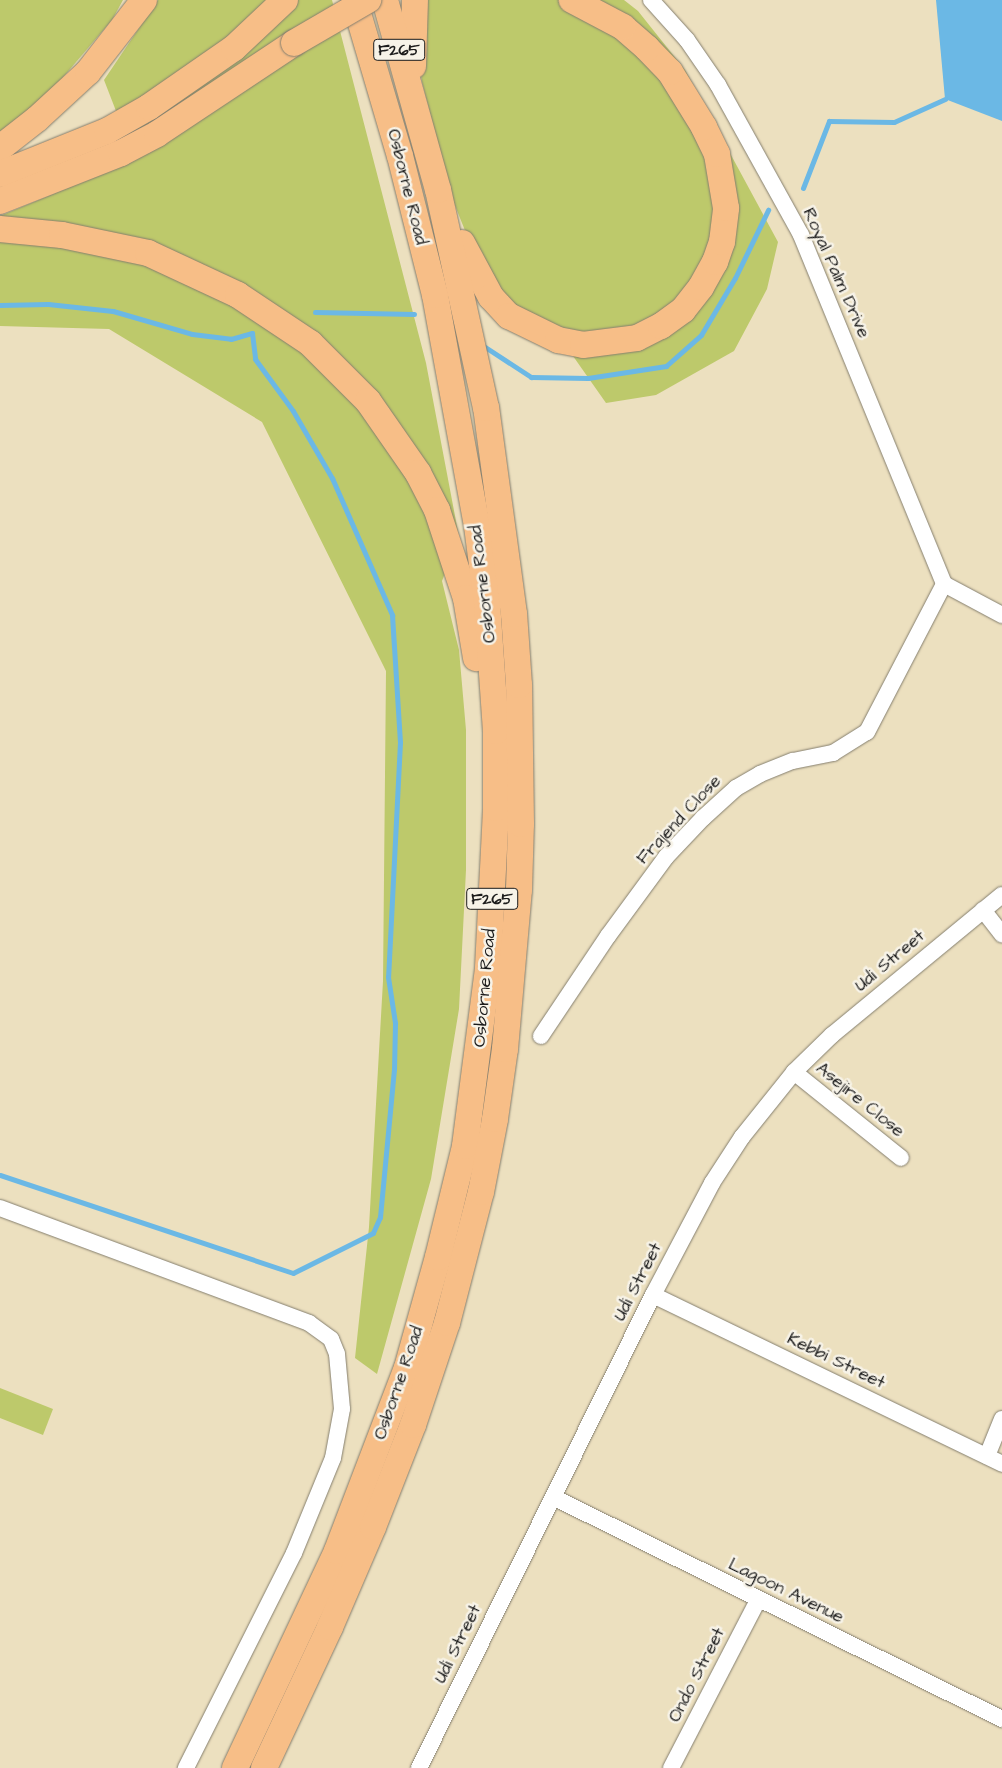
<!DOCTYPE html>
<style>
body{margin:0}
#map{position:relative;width:1002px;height:1768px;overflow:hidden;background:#ece0bf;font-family:"Architects Daughter",sans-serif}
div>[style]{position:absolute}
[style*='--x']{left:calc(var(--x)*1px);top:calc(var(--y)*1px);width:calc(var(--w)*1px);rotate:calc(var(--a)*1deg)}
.green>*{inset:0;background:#bdc96b}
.water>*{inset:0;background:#6bb8e5}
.stream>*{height:5px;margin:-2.5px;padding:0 2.5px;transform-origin:2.5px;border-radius:2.5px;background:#6bb8e5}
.roads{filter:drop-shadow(0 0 1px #847e6e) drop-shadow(0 0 1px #847e6e)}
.street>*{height:16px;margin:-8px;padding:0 8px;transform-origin:8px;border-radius:8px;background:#fff}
.primary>*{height:26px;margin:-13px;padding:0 13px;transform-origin:13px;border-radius:13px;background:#f7be87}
.bridges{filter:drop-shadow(0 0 1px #847e6e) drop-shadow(0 0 1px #847e6e)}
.primary-bridge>*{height:26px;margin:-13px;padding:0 13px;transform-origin:13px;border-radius:13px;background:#f7be87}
span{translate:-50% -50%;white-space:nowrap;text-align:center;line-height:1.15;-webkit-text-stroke:5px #f7f3e8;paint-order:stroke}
.shield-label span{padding:1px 4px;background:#f7f3e8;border:1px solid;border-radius:4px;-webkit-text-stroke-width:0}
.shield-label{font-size:16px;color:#1c1c1c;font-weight:700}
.street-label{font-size:18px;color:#1c1c1c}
</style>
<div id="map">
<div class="green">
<i style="clip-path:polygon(0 0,123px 0,112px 20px,53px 89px,0 134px)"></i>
<i style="clip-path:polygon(158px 0,332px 0,426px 363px,459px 537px,442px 581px,459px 650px,466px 730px,466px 870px,459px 1009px,431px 1179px,377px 1374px,355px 1358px,369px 1227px,383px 981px,386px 671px,262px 422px,109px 329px,0 326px,0 216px,135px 160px,104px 80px)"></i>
<i style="clip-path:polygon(410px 0,624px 0,638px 11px,685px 70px,778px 242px,767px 289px,734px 351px,656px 395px,606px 403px,554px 329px,512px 310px,482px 273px,452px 198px,422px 82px)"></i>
<i style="clip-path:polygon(0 1388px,53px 1409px,43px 1435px,0 1418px)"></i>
</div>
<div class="water">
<i style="clip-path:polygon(936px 0,1002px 0,1002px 121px,945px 99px)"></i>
</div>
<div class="stream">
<i style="--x:803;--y:188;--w:72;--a:-68.8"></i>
<i style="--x:829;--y:121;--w:65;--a:0.9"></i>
<i style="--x:894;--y:122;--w:56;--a:-24.3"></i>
<i style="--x:0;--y:305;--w:48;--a:-1.2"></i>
<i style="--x:48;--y:304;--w:65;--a:6.1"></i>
<i style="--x:113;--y:311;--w:82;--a:16.2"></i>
<i style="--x:192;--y:334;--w:39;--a:7"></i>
<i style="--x:231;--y:339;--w:22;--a:-16"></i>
<i style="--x:252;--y:333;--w:26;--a:83"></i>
<i style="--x:255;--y:359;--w:64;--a:53.8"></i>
<i style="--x:293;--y:411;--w:78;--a:59.8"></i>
<i style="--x:332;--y:478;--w:150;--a:66.3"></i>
<i style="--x:392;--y:615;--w:127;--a:86.4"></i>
<i style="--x:400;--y:742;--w:235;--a:92.9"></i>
<i style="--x:388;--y:977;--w:47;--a:81.3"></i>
<i style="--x:395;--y:1023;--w:46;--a:91.2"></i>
<i style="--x:394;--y:1069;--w:149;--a:95.4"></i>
<i style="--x:380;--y:1217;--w:17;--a:114"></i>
<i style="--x:373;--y:1233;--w:89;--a:153.4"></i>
<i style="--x:293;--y:1273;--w:309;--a:-161.5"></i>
<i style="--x:315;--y:312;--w:99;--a:1.2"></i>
<i style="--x:482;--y:345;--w:59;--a:33.1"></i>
<i style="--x:531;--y:377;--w:57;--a:1"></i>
<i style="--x:588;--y:378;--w:79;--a:-8.7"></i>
<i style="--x:666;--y:366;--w:47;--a:-41.5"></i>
<i style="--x:701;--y:335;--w:66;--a:-59.2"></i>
<i style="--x:735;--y:278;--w:76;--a:-64.1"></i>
</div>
<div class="roads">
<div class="street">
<i style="--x:651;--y:0;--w:54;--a:48"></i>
<i style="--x:687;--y:40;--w:55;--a:55.4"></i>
<i style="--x:718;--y:85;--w:171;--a:61"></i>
<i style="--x:801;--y:235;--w:377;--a:67.7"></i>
<i style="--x:944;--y:584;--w:66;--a:28.1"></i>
<i style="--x:983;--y:910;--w:31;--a:52"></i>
<i style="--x:541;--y:1036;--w:120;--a:-56.2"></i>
<i style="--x:608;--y:936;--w:98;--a:-53.7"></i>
<i style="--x:666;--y:857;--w:54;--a:-46.5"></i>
<i style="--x:703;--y:818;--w:45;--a:-42.3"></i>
<i style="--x:736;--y:788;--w:28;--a:-30"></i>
<i style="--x:760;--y:774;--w:35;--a:-22"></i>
<i style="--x:793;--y:761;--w:41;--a:-11.3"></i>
<i style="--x:833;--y:753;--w:40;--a:-32"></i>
<i style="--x:867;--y:732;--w:167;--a:-62.5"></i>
<i style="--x:794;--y:1072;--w:137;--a:38.8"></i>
<i style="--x:0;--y:1208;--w:330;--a:20.4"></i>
<i style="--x:309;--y:1323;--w:27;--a:36"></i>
<i style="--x:331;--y:1339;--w:16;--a:68"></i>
<i style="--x:337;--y:1354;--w:55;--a:84.8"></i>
<i style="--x:342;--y:1409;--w:50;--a:100.4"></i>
<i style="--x:333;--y:1458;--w:103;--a:112.3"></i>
<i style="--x:294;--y:1553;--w:241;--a:116.7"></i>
<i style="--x:653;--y:1295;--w:388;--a:25.8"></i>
<i style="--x:987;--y:1456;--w:40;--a:-68"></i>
<i style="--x:553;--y:1497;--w:501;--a:26.31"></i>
<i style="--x:419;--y:1768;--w:528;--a:-63.68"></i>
<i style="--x:653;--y:1295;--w:127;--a:-62.2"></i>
<i style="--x:712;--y:1183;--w:55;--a:-56.9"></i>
<i style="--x:742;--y:1137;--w:83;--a:-51.3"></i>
<i style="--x:794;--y:1072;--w:53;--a:-44.2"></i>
<i style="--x:832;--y:1035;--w:220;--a:-39.5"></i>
<i style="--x:671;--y:1768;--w:189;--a:-62.6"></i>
</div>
<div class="primary">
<i style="--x:413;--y:66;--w:66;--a:-88.3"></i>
<i style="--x:0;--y:148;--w:47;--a:-38.1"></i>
<i style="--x:37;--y:119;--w:69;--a:-42.7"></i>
<i style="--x:88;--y:72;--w:91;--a:-52.1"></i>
<i style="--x:0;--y:174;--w:115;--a:-21.9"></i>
<i style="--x:107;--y:131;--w:48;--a:-29.7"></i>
<i style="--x:149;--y:107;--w:103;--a:-34.8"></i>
<i style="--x:234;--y:48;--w:70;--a:-43.3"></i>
<i style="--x:0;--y:201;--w:130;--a:-21.6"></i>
<i style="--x:121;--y:153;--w:41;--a:-27.8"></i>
<i style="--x:157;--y:134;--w:164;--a:-33.6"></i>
<i style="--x:0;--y:229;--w:62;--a:5.5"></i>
<i style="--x:62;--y:235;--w:88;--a:11.8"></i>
<i style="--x:148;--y:253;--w:99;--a:25"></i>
<i style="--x:238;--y:295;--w:87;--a:33.7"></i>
<i style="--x:310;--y:343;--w:82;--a:45"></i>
<i style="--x:368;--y:401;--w:88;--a:55.2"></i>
<i style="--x:418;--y:473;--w:42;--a:62.8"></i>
<i style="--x:437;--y:510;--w:93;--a:71.8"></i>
<i style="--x:466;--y:598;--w:61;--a:80.5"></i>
<i style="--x:462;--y:243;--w:61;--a:61.8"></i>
<i style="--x:491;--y:297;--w:26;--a:47"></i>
<i style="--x:509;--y:316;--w:55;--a:26.1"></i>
<i style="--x:558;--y:340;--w:25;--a:11"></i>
<i style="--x:583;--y:345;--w:54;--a:-7.4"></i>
<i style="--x:637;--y:338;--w:27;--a:-27"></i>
<i style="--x:661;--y:326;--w:27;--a:-36"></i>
<i style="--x:683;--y:310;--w:29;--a:-52"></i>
<i style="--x:701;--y:287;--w:29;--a:-61"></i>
<i style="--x:715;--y:262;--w:21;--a:-71"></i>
<i style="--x:722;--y:242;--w:34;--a:-83"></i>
<i style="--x:726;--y:208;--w:55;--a:-99.5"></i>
<i style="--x:717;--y:154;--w:30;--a:-116"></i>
<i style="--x:704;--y:127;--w:65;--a:-121.7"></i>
<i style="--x:670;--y:72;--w:33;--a:-134"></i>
<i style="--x:647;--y:48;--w:32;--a:-139"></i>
<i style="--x:623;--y:27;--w:58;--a:-152.1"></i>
<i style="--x:235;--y:1768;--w:240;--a:-64.8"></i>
<i style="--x:337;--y:1551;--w:196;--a:-69.1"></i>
<i style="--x:407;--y:1368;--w:115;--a:-74.4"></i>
<i style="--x:438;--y:1257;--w:114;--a:-76.3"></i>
<i style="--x:465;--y:1146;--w:179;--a:-82.6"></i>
<i style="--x:488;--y:968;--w:160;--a:-87.1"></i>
<i style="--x:496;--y:808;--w:77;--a:-90"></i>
<i style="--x:496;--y:731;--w:128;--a:-94"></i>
<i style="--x:487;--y:603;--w:78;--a:-97.4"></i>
<i style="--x:477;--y:526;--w:235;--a:-100.3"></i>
<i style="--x:435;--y:295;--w:143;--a:-104.1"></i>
<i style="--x:400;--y:156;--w:163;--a:-106.4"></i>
<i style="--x:264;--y:1768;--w:156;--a:-64.9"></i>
<i style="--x:330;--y:1627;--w:109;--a:-66.7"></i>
<i style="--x:373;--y:1527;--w:110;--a:-68.6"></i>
<i style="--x:413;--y:1425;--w:108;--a:-71.6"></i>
<i style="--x:447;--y:1323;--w:135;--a:-75.5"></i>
<i style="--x:481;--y:1192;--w:74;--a:-79.1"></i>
<i style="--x:495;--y:1119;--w:71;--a:-81.9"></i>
<i style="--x:505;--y:1049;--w:160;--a:-85"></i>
<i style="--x:519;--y:890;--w:66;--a:-88.3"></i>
<i style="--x:521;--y:824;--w:139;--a:-90.8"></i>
<i style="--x:519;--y:685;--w:71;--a:-94"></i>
<i style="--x:514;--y:614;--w:208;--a:-97.7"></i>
<i style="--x:486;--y:408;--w:223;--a:-102.4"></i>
<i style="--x:438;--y:190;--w:197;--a:-105.6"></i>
</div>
</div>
<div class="bridges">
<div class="primary-bridge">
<i style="--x:294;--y:43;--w:86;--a:-30.2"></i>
</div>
</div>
<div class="shield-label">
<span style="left:399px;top:50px">F265</span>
<span style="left:492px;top:899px">F265</span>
</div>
<div class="street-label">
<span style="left:407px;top:187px;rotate:76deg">Osborne Road</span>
<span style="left:836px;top:273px;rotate:66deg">Royal Palm Drive</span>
<span style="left:483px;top:584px;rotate:-97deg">Osborne Road</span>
<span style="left:679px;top:820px;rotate:-47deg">Frajend Close</span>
<span style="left:890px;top:961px;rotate:-40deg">Udi Street</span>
<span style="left:485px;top:988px;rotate:-85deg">Osborne Road</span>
<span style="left:860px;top:1100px;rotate:39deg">Asejire Close</span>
<span style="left:638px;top:1282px;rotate:-63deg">Udi Street</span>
<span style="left:836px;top:1361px;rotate:26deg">Kebbi Street</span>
<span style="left:399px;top:1383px;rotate:-71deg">Osborne Road</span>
<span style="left:786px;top:1591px;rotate:26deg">Lagoon Avenue</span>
<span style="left:458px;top:1644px;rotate:-64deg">Udi Street</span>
<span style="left:697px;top:1675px;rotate:-63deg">Ondo Street</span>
</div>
</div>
